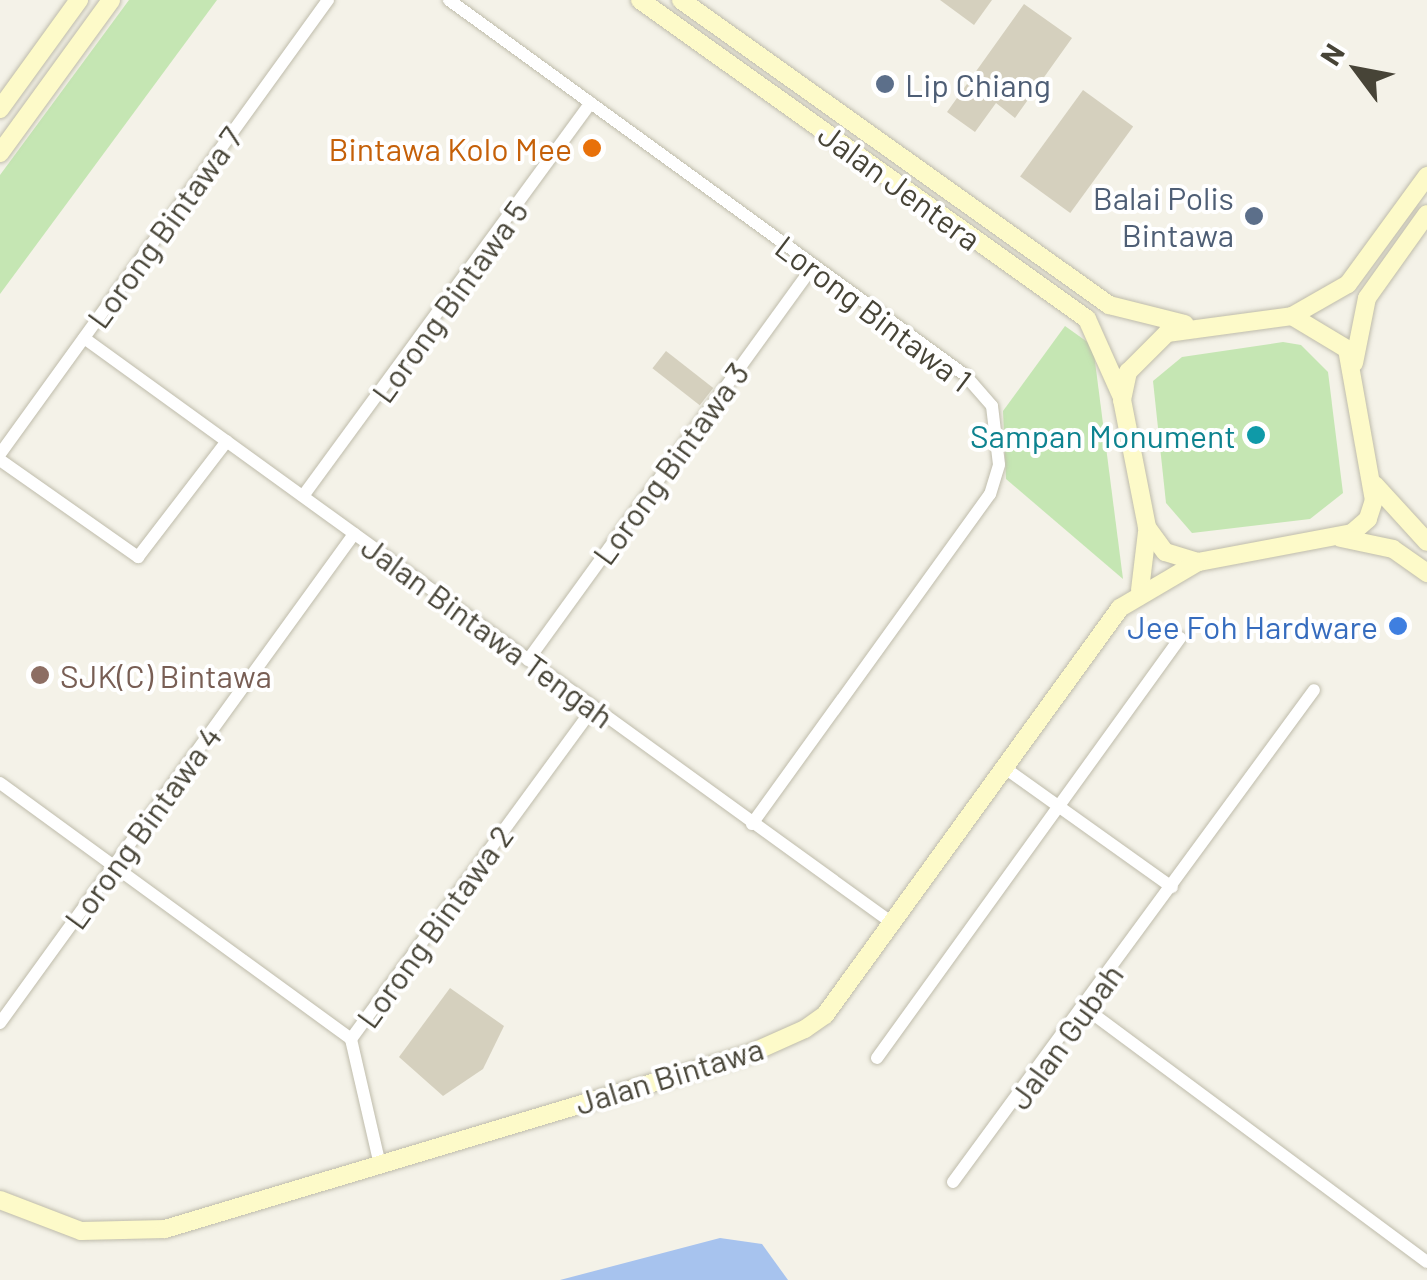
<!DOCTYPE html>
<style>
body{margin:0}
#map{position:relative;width:1427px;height:1280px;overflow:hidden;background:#f4f2e8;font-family:Barlow,sans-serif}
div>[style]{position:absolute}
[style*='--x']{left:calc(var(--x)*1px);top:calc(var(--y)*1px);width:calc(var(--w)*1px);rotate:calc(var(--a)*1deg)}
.green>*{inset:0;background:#c5e6b3}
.water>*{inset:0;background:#a7c3ee}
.building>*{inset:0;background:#d5d0be;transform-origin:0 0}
.roads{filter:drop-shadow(0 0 2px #bfbcab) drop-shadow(0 0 2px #bfbcab)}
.street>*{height:12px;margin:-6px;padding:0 6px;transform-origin:6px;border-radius:6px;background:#fff}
.secondary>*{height:18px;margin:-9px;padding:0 9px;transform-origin:9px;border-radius:9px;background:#fdfac9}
.dots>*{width:28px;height:28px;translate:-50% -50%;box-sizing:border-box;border:5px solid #fff;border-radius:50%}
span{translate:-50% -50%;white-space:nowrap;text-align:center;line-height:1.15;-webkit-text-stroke:8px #fff;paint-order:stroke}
.service-label{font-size:32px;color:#4e5e75}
.left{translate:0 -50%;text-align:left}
.right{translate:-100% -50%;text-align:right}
.food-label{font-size:32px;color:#c56008}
.street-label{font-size:32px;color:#474437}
.culture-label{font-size:32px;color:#0d838f}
.shop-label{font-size:32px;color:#366cbe}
.education-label{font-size:32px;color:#785e54}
.north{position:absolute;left:1307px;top:20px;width:100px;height:100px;-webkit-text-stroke:8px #fff;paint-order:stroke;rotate:302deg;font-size:28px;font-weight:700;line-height:40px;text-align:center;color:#474437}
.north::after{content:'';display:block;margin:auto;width:35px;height:45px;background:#474437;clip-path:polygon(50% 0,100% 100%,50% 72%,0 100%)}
</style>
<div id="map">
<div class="green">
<i style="clip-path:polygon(129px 0,217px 0,0 294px,0 175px)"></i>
<i style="clip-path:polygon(1065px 326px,1093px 346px,1123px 579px,1006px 479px,1003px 411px)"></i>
<i style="clip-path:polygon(1283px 342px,1301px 345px,1328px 372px,1343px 493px,1310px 519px,1192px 533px,1166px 503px,1153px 381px,1182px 357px)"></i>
</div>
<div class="water">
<i style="clip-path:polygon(720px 1238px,762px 1244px,788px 1280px,560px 1280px)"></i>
</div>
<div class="building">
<i style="clip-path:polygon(940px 0,992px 0,974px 25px)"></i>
<i style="clip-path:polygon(1024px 4px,1072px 38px,1015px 118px,996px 103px,975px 132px,947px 112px)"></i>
<i style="left:1083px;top:90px;width:62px;height:107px;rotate:36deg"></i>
<i style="left:666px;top:351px;width:60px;height:22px;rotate:38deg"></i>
<i style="clip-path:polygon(450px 988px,504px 1026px,483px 1069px,443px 1096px,399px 1057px)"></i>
</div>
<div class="roads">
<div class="street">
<i style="--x:449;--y:0;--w:638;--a:36.01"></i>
<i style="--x:965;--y:375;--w:41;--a:48.9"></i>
<i style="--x:992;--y:406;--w:59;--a:83.2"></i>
<i style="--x:999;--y:465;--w:30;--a:107"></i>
<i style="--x:990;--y:494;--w:407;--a:125.8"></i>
<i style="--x:84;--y:338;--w:998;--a:35.9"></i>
<i style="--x:0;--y:454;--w:560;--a:-54.15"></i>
<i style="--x:0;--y:460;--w:169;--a:35.1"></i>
<i style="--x:138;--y:557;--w:146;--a:-52.5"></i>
<i style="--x:303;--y:496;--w:487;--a:-53.8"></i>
<i style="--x:528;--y:660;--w:486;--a:-54.1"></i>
<i style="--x:1005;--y:768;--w:205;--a:35.5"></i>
<i style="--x:0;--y:783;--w:434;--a:36.1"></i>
<i style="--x:1085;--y:1008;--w:426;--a:36.6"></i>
<i style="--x:0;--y:1023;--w:604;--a:-54.1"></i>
<i style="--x:877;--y:1058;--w:518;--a:-54.19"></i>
<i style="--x:380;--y:1165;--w:129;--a:-103"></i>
<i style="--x:351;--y:1039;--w:410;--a:-53.8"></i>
<i style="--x:953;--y:1182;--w:610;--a:-53.73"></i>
</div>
<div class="secondary">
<i style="--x:640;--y:0;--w:549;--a:35.51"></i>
<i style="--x:1087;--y:319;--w:83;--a:65.9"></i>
<i style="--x:681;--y:0;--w:526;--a:35.47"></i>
<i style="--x:1109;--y:305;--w:78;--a:14"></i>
<i style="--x:0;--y:109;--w:135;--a:-54.1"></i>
<i style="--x:0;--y:153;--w:189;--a:-54"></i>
<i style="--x:1292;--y:316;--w:64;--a:31"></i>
<i style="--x:1347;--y:349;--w:153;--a:79.9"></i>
<i style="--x:1374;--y:500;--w:20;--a:108"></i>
<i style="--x:1368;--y:519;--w:21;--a:139"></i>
<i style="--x:1352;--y:533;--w:157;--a:169.3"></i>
<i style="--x:1198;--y:562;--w:34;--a:-163"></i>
<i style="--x:1165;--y:552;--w:31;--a:-126"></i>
<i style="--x:1147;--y:527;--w:129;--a:-101.1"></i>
<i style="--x:1122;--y:400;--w:29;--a:-78"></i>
<i style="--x:1128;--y:372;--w:55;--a:-45"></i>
<i style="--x:1167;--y:333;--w:126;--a:-7.7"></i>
<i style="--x:1292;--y:316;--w:64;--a:-29.7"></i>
<i style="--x:1348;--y:284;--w:134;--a:-53.8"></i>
<i style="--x:1354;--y:363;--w:66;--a:-78.7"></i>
<i style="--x:1367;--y:298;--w:103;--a:-54.5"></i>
<i style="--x:1375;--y:485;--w:77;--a:47.6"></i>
<i style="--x:1341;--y:538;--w:53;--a:11.9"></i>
<i style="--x:1393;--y:549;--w:42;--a:35.2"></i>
<i style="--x:1140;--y:590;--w:58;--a:-83.1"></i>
<i style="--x:0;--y:1200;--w:87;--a:20.9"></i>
<i style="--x:81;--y:1231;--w:84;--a:-1.4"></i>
<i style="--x:165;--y:1229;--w:610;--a:-16.68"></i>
<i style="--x:749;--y:1054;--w:61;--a:-24.1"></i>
<i style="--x:805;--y:1029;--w:24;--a:-35"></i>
<i style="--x:825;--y:1015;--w:503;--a:-54.06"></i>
<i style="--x:1120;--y:608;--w:91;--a:-30.5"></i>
</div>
</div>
<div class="dots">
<i style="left:885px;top:84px;background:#5c6f8a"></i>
<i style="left:592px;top:148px;background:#e8710a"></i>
<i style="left:1254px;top:216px;background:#5c6f8a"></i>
<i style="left:1256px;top:435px;background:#0f9aa8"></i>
<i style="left:1398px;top:626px;background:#3f7fe0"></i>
<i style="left:40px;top:675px;background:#8d6e63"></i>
</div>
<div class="service-label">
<span class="left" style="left:905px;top:84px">Lip Chiang</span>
<span class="right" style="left:1234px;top:216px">Balai Polis<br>Bintawa</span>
</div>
<div class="food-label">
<span class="right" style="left:572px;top:148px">Bintawa Kolo Mee</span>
</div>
<div class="street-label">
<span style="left:900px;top:186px;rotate:36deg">Jalan Jentera</span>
<span style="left:164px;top:227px;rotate:-54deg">Lorong Bintawa 7</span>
<span style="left:449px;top:301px;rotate:-54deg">Lorong Bintawa 5</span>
<span style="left:874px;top:313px;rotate:37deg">Lorong Bintawa 1</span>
<span style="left:670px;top:463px;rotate:-54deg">Lorong Bintawa 3</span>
<span style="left:488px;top:631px;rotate:36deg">Jalan Bintawa Tengah</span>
<span style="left:142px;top:827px;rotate:-54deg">Lorong Bintawa 4</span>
<span style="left:434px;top:926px;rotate:-54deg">Lorong Bintawa 2</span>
<span style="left:1065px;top:1036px;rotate:-54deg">Jalan Gubah</span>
<span style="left:669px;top:1075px;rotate:-17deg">Jalan Bintawa</span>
</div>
<div class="culture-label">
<span class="right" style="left:1236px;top:435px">Sampan Monument</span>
</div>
<div class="shop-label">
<span class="right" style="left:1378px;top:626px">Jee Foh Hardware</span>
</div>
<div class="education-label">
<span class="left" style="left:60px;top:675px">SJK(C) Bintawa</span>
</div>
<div class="north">N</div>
</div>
